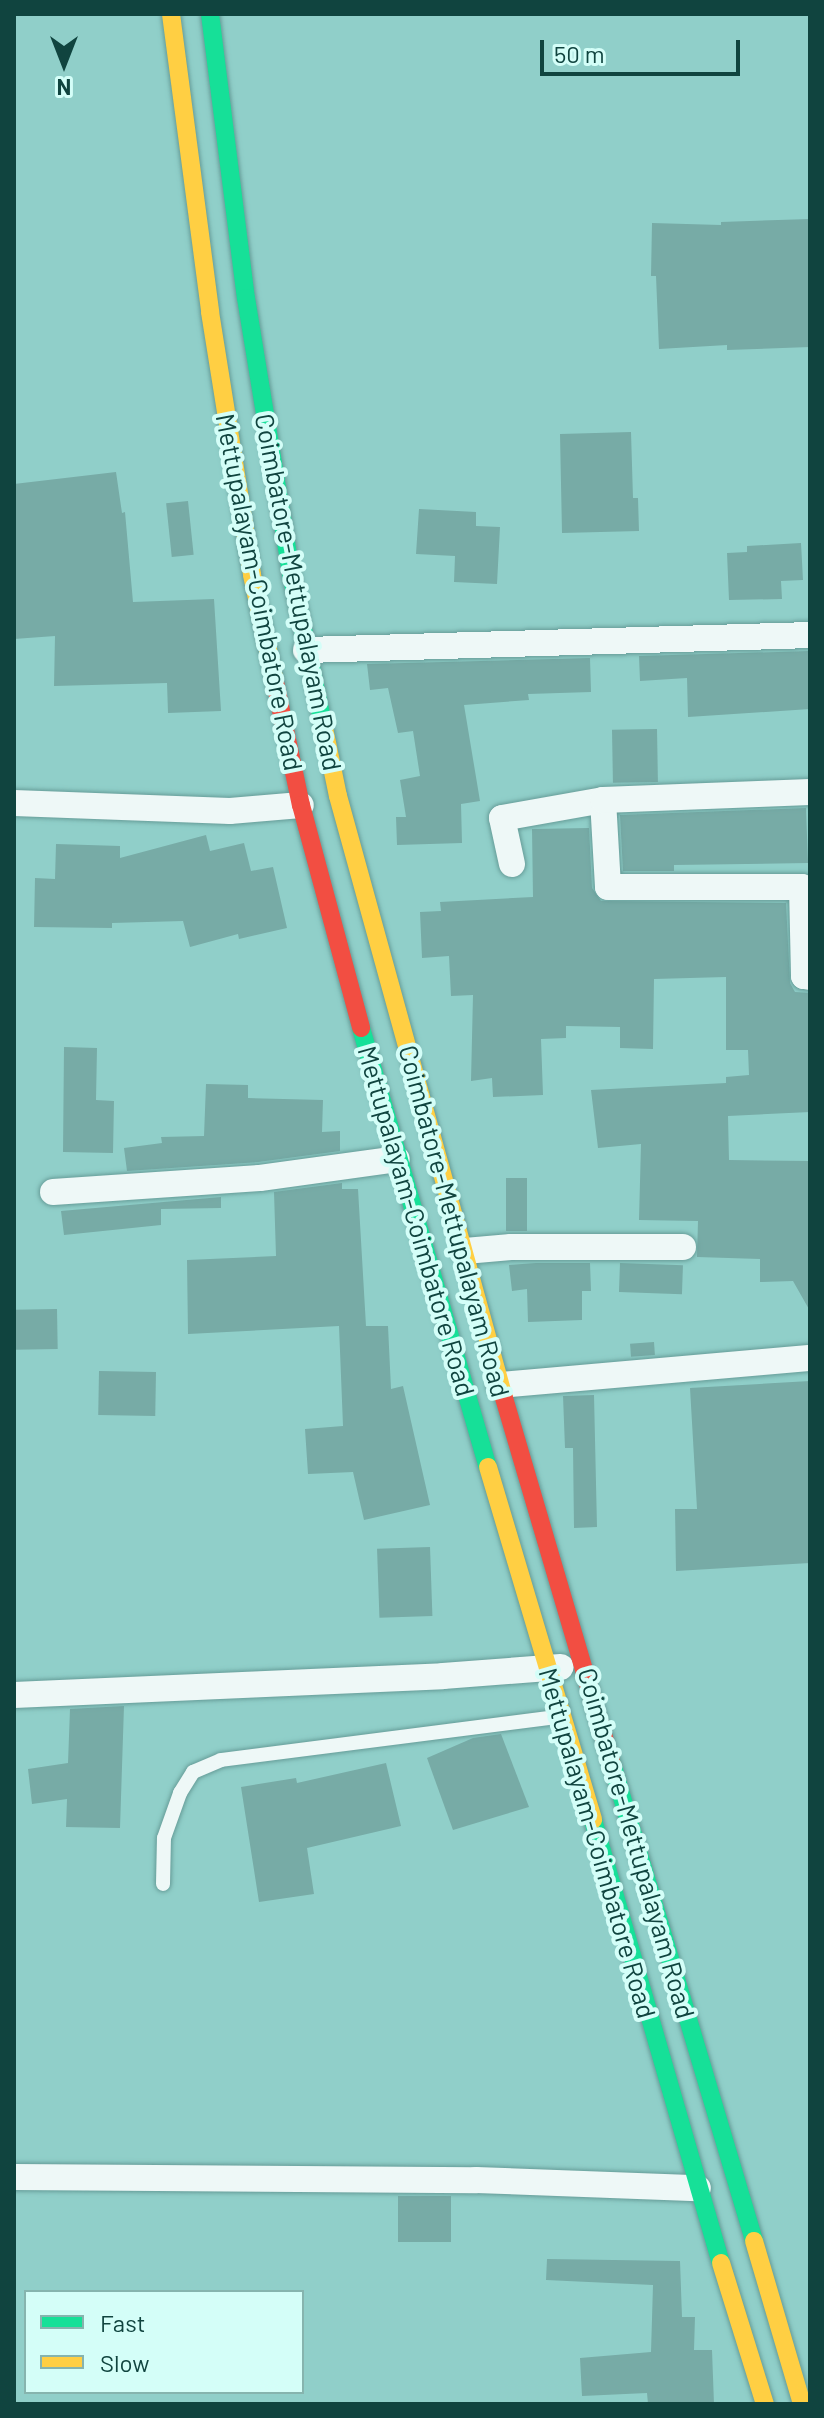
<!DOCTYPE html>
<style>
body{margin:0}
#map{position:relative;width:824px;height:2418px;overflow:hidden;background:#90cfc9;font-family:Barlow,sans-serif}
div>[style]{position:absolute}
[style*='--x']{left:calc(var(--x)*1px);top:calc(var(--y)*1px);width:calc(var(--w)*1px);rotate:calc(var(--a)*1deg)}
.building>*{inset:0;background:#77aba6;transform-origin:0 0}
.roads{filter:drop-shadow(0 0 2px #669c98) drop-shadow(0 0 2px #669c98)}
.lane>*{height:14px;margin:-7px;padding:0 7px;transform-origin:7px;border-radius:7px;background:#eef8f7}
.street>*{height:26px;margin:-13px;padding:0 13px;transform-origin:13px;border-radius:13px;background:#eef8f7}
.fast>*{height:18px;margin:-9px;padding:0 9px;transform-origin:9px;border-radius:9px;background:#16e098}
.slow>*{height:18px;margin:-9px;padding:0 9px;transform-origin:9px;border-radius:9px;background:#ffcf43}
.jam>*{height:18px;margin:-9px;padding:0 9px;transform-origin:9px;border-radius:9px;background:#f24e42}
span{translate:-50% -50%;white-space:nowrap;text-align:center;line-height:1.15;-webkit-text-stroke:8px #d4fef8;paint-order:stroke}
.street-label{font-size:26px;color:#10443f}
.frame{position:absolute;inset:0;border:16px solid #10443f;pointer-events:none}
.legend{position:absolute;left:24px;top:2290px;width:280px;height:104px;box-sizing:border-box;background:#d4fef8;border:2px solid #86b4ae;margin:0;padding:10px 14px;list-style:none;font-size:24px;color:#10443f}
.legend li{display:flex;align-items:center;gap:16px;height:40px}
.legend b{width:40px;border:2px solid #86b4ae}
.north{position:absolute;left:24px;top:24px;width:80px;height:80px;-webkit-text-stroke:6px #d4fef8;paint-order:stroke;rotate:180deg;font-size:22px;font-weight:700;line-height:32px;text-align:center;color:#10443f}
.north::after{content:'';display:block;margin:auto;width:28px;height:36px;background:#10443f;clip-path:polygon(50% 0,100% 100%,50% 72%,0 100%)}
.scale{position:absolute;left:540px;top:40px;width:200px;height:36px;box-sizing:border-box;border:4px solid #10443f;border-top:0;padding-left:10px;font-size:24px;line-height:28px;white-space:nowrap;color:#10443f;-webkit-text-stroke:6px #d4fef8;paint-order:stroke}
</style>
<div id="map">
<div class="building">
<i style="clip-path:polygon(810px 219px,810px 347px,727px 350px,727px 345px,659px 349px,656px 276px,651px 276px,652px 223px,721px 225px,721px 222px)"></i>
<i style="clip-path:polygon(631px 432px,633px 498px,638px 498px,639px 531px,562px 533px,560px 434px)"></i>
<i style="clip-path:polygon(116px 472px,122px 513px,125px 512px,133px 602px,214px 599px,221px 711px,168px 713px,167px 683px,54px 686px,55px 636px,14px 639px,14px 484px)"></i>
<i style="left:188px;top:501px;width:54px;height:22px;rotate:84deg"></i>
<i style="clip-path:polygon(419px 509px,476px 512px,476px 526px,500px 527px,497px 584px,454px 582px,455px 556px,416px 554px)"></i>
<i style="clip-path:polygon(801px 543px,803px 580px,781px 581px,782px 599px,729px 600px,727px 553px,747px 552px,747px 546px)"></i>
<i style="clip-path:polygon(810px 651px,810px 709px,688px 717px,687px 678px,640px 681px,639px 656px)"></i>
<i style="clip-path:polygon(590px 658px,591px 692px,528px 694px,529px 700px,464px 705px,480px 801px,461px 804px,462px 843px,397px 845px,396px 817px,406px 817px,400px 780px,420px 776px,413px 731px,398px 733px,388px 688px,370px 690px,367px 664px)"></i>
<i style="left:657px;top:729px;width:53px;height:45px;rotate:89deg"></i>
<i style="clip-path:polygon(806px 808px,808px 863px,674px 865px,674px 871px,623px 871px,620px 815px)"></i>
<i style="clip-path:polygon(589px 828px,592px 888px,601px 901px,786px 903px,790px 983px,795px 992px,810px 993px,810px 1112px,728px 1116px,729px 1160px,810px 1161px,810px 1311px,793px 1281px,760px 1282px,760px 1259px,697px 1257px,698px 1221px,639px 1220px,641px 1144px,598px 1148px,591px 1090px,726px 1083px,726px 1077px,749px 1075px,748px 1050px,726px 1050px,726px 977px,654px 979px,653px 1049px,620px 1048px,620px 1027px,566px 1026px,566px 1038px,541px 1039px,543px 1095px,493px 1097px,492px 1078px,471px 1081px,473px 995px,451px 996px,449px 956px,422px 958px,420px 912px,441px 911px,440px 902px,533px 897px,532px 829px)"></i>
<i style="clip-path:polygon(206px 835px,210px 851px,244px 843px,251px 871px,273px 867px,287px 928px,239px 939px,238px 934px,190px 947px,183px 921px,112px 923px,112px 928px,34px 927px,35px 878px,55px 879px,56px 844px,120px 846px,120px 858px)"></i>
<i style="clip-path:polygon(64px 1047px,97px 1048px,96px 1100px,114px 1101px,113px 1153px,63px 1152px)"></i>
<i style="clip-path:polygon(206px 1084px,248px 1085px,248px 1098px,323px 1100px,322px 1132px,340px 1131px,340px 1151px,258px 1162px,127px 1171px,124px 1148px,162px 1143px,161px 1137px,204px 1136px)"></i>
<i style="left:506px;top:1178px;width:21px;height:53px"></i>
<i style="clip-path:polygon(342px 1183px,342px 1189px,358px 1189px,366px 1326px,388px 1326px,391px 1389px,403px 1386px,430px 1505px,364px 1520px,353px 1472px,308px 1474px,305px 1429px,343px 1426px,339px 1326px,188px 1334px,187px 1260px,276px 1256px,274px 1192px)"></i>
<i style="clip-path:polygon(221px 1197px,221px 1208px,161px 1209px,161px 1225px,64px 1235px,61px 1211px)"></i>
<i style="clip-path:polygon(536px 1263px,590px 1263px,591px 1291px,582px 1291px,582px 1320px,528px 1322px,527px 1289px,512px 1291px,509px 1265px)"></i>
<i style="left:620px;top:1263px;width:63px;height:29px;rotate:2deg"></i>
<i style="left:57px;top:1309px;width:40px;height:43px;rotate:89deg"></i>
<i style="left:654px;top:1342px;width:13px;height:24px;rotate:86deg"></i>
<i style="left:99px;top:1371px;width:57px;height:44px;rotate:1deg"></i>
<i style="clip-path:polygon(810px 1381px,810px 1563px,676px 1571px,675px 1509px,697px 1509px,690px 1388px)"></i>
<i style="clip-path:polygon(594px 1395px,597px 1527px,574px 1528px,573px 1448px,565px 1448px,563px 1396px)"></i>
<i style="left:430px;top:1547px;width:69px;height:53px;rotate:88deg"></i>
<i style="clip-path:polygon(124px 1706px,120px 1828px,66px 1827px,67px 1799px,32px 1804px,28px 1769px,68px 1763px,70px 1709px)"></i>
<i style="clip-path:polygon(501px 1734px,529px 1807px,453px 1830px,427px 1758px,473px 1738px)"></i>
<i style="clip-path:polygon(386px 1763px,401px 1826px,307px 1848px,314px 1894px,259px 1902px,241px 1787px,296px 1778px,297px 1783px)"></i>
<i style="left:398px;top:2196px;width:53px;height:46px"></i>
<i style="clip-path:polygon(547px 2259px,680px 2261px,682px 2317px,695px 2317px,694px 2350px,712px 2350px,714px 2404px,648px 2404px,647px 2393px,582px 2396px,580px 2358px,651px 2352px,653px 2285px,546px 2280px)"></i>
</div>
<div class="roads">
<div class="lane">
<i style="--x:163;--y:1884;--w:46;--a:-88.8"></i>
<i style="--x:164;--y:1838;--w:48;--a:-70.4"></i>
<i style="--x:180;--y:1793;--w:25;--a:-58"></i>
<i style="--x:193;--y:1772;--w:30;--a:-23"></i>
<i style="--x:221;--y:1760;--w:341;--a:-7.3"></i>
</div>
<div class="street">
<i style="--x:306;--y:650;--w:504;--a:-1.7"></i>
<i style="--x:603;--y:800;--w:87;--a:86.7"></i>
<i style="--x:608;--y:887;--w:194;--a:0"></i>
<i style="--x:802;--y:887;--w:89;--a:88.7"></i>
<i style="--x:804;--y:976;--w:6;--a:9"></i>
<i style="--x:14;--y:803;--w:216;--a:2.1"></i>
<i style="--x:230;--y:811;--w:71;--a:-4.8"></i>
<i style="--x:512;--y:864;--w:47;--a:-102.3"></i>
<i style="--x:502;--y:818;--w:103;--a:-10.1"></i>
<i style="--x:603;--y:800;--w:207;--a:-2.2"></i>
<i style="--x:53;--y:1192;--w:207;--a:-3.9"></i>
<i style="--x:260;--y:1178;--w:138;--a:-7.9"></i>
<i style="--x:465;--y:1251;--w:46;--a:-5"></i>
<i style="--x:511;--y:1247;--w:172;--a:0"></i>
<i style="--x:500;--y:1385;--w:311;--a:-5"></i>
<i style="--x:14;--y:1695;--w:429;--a:-2.5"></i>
<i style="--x:443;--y:1676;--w:118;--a:-4.4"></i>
<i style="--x:14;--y:2177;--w:462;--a:0.4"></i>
<i style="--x:476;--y:2180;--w:222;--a:2.1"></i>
</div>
<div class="fast">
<i style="--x:210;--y:14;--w:286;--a:82.8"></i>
<i style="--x:246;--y:298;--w:284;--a:80.7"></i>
<i style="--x:292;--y:578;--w:153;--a:78"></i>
<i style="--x:361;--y:1028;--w:457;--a:73.9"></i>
<i style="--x:612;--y:1764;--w:498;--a:73.4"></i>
<i style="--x:593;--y:1820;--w:461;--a:73.9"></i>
</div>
<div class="slow">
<i style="--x:171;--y:14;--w:301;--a:82.5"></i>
<i style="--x:210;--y:312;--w:266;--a:80.9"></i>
<i style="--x:252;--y:575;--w:109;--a:77.9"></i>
<i style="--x:324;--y:728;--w:69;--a:78.4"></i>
<i style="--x:338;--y:796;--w:624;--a:74.58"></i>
<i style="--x:488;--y:1467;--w:368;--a:73.4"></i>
<i style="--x:754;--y:2241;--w:170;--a:73.6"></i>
<i style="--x:721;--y:2263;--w:148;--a:72.7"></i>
</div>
<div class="jam">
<i style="--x:275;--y:682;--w:126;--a:78.1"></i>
<i style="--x:301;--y:805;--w:231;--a:74.9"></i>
<i style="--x:504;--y:1398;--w:382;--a:73.6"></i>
</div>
</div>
<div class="street-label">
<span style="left:260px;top:592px;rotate:79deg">Mettupalayam-Coimbatore Road</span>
<span style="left:299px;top:592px;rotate:79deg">Coimbatore-Mettupalayam Road</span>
<span style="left:417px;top:1221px;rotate:74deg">Mettupalayam-Coimbatore Road</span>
<span style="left:455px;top:1221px;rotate:75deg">Coimbatore-Mettupalayam Road</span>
<span style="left:598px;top:1843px;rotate:74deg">Mettupalayam-Coimbatore Road</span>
<span style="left:637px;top:1843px;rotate:74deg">Coimbatore-Mettupalayam Road</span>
</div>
<div class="frame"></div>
<ul class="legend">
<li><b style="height:10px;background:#16e098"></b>Fast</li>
<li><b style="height:10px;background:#ffcf43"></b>Slow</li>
</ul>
<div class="north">N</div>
<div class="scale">50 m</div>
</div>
